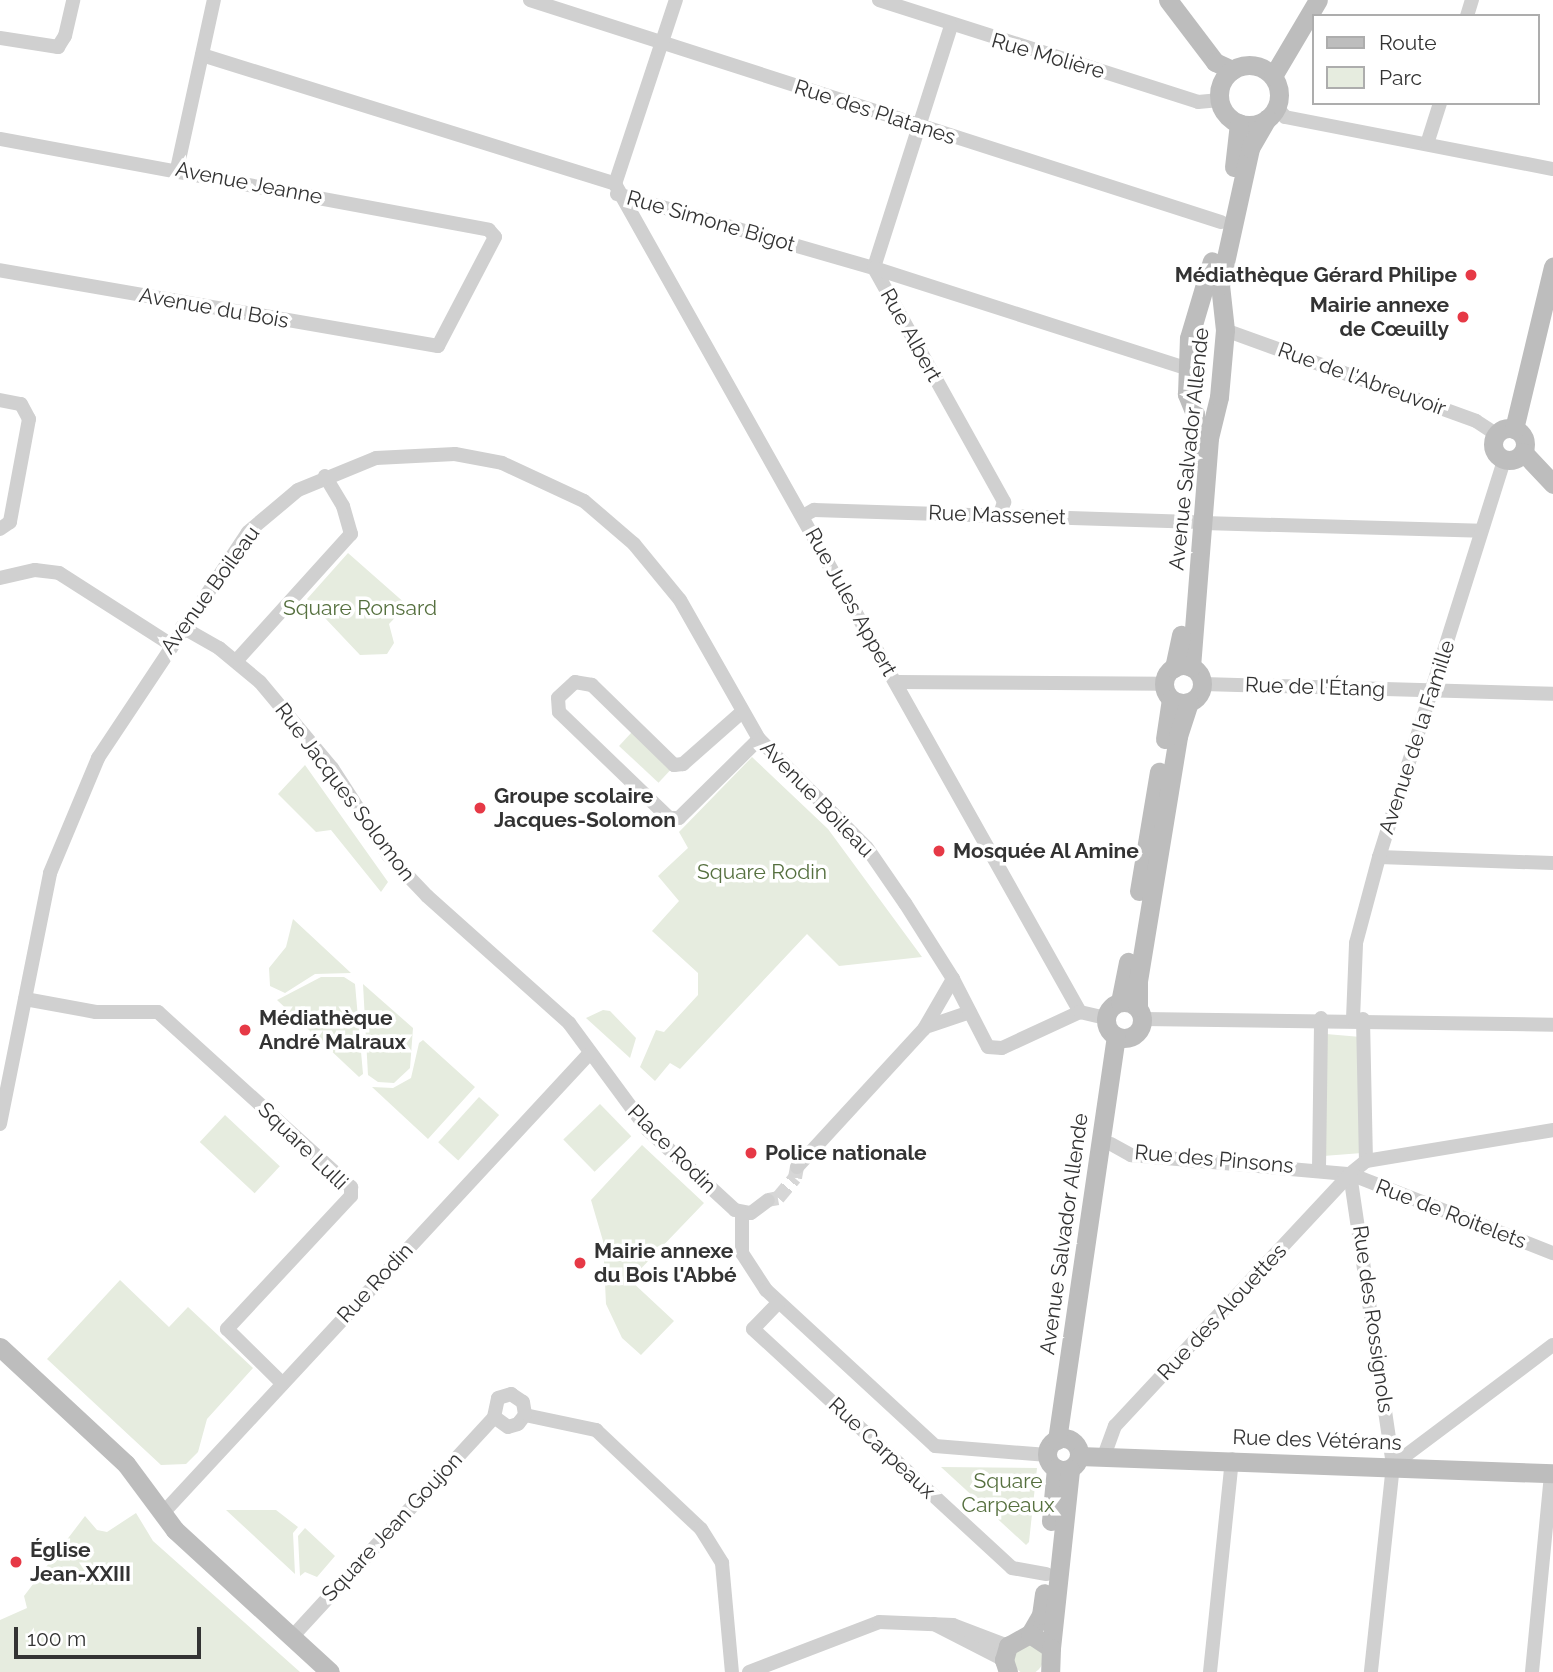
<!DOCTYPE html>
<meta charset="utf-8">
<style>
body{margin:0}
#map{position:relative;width:1553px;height:1672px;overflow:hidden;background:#fff;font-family:Raleway,sans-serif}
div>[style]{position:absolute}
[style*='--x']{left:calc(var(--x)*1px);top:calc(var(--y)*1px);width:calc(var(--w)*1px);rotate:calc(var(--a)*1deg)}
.green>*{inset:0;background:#e6ecdf;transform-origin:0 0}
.round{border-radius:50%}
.street-tunnel>*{height:14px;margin-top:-7px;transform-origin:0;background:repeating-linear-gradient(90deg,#d6d6d6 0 14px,transparent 0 21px)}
.street>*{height:14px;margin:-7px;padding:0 7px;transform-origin:7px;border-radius:7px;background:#d0d0d0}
.secondary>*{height:19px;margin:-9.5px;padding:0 9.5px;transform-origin:9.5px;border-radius:9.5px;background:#bdbdbd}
.secondary>.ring{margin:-9.5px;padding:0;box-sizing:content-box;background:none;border:19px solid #bdbdbd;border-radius:50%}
.dots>*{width:19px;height:19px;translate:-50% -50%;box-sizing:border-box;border:4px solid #fff;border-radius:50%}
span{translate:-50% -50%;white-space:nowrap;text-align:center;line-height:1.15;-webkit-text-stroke:7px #fff;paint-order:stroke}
.street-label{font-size:21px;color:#333}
.poi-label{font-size:21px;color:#333;font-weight:700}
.right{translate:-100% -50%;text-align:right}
.left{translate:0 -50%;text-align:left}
.park-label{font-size:21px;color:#56703f}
.legend{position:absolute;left:1312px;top:14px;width:228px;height:91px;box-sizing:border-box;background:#fff;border:2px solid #adadad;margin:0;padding:9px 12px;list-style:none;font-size:21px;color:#333}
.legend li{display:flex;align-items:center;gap:14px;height:35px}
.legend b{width:35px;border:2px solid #adadad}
.scale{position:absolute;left:14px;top:1627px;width:187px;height:32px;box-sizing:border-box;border:4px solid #333;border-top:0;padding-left:9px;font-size:21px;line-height:24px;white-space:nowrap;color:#333;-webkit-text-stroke:5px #fff;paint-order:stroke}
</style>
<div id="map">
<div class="green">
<i style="clip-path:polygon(348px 553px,407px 605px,389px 624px,394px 643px,387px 654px,360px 655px,307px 599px)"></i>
<i style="left:632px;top:732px;width:54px;height:19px;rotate:43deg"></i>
<i style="clip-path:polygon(752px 757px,828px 829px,922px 957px,839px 966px,807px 934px,680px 1069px,670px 1063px,655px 1081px,640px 1067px,656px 1030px,664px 1032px,698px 995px,698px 973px,652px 931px,679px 901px,658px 876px,688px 848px,679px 832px)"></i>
<i style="clip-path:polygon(305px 765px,388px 882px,381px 892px,331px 830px,316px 832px,278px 794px)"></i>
<i style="clip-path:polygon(293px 919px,351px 973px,315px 974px,285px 993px,270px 986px,269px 968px,286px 947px)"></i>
<i style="clip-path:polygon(321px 977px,344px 977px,355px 984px,363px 1074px,359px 1077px,277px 1000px)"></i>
<i style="clip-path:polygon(363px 984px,413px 1028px,410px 1068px,394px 1083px,378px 1082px,368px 1075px)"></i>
<i style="clip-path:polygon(603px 1010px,610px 1011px,636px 1038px,630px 1058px,586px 1018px)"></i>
<i style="clip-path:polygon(1326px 1034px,1361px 1037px,1362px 1153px,1323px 1156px)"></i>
<i style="clip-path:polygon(423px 1040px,475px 1087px,428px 1139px,372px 1087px,393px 1088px,411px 1078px,419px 1043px)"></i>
<i style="left:479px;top:1097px;width:27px;height:61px;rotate:42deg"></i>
<i style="left:600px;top:1104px;width:45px;height:51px;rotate:46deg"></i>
<i style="left:225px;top:1115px;width:75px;height:37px;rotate:43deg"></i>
<i style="clip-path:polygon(642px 1145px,704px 1203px,630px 1280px,674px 1321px,641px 1355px,622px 1338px,606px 1304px,603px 1241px,591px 1200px)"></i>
<i style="clip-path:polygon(120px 1280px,169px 1327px,188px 1307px,253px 1368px,207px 1419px,198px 1452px,186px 1464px,161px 1465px,47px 1359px)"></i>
<i style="clip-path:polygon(941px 1467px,1037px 1468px,1029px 1542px,1026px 1545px)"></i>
<i style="clip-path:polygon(226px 1510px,276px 1510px,298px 1527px,293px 1533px,295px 1574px)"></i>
<i style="clip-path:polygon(136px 1513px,153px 1541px,300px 1672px,0 1672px,0 1620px,27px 1608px,24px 1596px,85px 1516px,97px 1530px,107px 1532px)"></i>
<i style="clip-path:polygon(305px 1528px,335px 1556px,317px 1577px,305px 1572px,300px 1576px,298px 1536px)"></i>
<i class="round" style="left:1013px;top:1644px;width:30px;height:30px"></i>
</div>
<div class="street-tunnel">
<i style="--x:768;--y:1200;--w:10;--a:-11"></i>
<i style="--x:778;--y:1198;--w:26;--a:-50"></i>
<i style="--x:795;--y:1178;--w:11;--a:-80"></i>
</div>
<div class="street">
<i style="--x:530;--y:0;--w:726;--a:17.81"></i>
<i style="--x:879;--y:0;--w:335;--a:17.7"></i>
<i style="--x:1198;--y:102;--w:22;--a:-5"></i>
<i style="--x:1467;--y:16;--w:17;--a:-73"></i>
<i style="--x:951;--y:26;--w:254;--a:107.7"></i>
<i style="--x:874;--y:268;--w:268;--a:60.9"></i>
<i style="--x:1004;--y:502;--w:13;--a:108"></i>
<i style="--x:0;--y:38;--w:59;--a:8.8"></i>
<i style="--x:58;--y:47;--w:13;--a:-58"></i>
<i style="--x:65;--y:36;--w:37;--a:-77"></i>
<i style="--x:202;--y:55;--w:433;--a:17.3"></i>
<i style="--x:1277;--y:107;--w:13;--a:51"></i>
<i style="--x:1285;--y:117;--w:273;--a:11"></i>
<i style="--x:0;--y:139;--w:497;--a:10.5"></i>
<i style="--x:489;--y:230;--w:9;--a:49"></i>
<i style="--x:495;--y:237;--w:123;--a:117.6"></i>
<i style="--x:438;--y:346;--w:445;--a:-170.2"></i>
<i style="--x:1427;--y:144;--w:43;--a:-72.4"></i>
<i style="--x:177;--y:169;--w:173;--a:-77.7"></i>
<i style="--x:615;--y:184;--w:950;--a:60.68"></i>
<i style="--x:615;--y:184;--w:194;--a:-71.7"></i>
<i style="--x:617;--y:194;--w:267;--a:16.1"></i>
<i style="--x:874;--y:268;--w:330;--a:17.8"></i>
<i style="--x:1225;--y:330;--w:267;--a:19.9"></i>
<i style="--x:1476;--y:421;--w:24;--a:33"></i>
<i style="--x:0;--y:400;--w:21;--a:11"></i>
<i style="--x:21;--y:404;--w:17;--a:62"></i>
<i style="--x:29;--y:419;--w:105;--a:100.5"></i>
<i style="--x:10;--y:522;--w:12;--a:145"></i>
<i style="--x:803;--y:516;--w:13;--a:-29"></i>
<i style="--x:814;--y:510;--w:378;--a:1.8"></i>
<i style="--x:1203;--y:523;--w:278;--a:1.6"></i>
<i style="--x:0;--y:578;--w:36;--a:-13"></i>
<i style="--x:35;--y:570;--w:24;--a:7"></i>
<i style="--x:59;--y:573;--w:132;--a:32.6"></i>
<i style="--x:182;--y:627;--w:43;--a:29.6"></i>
<i style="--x:219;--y:648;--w:53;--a:39.7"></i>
<i style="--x:260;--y:682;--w:112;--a:50.1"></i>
<i style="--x:332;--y:768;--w:103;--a:57.2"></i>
<i style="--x:388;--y:855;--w:57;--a:46.4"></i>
<i style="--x:427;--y:896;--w:191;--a:41.8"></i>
<i style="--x:569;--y:1023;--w:133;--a:53.6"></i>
<i style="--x:648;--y:1130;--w:118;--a:42.6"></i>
<i style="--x:735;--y:1210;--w:16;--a:11"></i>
<i style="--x:751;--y:1213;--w:21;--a:-37"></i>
<i style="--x:237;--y:660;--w:170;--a:-47.9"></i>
<i style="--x:351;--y:534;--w:29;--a:-106"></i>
<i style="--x:343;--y:506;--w:35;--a:-121"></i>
<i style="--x:896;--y:682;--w:268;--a:0.4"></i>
<i style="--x:1203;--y:684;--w:350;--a:1.6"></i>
<i style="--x:742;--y:712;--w:79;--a:138.6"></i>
<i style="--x:683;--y:764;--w:9;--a:174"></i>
<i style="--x:674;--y:765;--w:115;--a:-135.7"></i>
<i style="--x:592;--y:685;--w:17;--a:-170"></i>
<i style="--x:575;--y:682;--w:23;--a:137"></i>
<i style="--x:558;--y:698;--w:14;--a:86"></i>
<i style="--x:559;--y:712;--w:153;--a:43.9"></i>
<i style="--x:669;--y:818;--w:10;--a:0"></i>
<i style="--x:679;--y:818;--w:112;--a:-44.6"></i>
<i style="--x:1379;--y:857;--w:174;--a:2"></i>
<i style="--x:25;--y:999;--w:72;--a:10.4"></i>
<i style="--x:96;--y:1012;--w:62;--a:0"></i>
<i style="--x:158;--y:1012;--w:261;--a:42.2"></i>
<i style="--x:351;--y:1187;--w:9;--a:90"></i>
<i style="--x:351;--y:1196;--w:182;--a:133"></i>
<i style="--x:227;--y:1329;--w:78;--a:44.5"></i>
<i style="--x:1143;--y:1019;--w:410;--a:0.8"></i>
<i style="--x:1353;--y:1019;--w:76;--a:-87.7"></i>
<i style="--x:1356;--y:943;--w:89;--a:-75"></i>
<i style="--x:1379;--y:857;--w:416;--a:-72.5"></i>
<i style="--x:1363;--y:1019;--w:142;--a:88.8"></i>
<i style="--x:929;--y:1026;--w:43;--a:-18.9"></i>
<i style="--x:0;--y:1124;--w:256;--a:-78.7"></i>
<i style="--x:50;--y:873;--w:125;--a:-67.3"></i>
<i style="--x:98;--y:758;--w:271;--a:-56.4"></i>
<i style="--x:248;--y:532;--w:65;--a:-40"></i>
<i style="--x:298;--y:490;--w:84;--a:-22.3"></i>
<i style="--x:376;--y:458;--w:79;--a:-2.9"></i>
<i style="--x:455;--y:454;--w:48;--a:10.8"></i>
<i style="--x:502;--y:463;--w:90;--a:24.9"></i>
<i style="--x:584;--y:501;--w:66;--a:40.7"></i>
<i style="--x:634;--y:544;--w:72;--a:50.6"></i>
<i style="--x:680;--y:600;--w:160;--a:60.4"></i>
<i style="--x:759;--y:739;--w:153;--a:45.3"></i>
<i style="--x:867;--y:848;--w:67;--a:55.4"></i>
<i style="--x:905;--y:903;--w:90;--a:57.7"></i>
<i style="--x:953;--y:979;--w:76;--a:62.8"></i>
<i style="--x:988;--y:1047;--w:14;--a:4"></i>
<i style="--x:1002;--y:1048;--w:86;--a:-24.8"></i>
<i style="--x:1080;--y:1012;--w:27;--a:13"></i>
<i style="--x:1111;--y:1144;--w:23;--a:29"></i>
<i style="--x:1131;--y:1155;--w:220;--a:5"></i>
<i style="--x:1350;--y:1174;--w:21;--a:-39"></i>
<i style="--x:1366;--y:1161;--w:190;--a:-9.4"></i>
<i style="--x:797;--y:1167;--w:188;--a:-47.4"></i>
<i style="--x:924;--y:1029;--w:58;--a:-59.9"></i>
<i style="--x:1319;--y:1168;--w:150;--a:-89.2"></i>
<i style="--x:1350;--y:1174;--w:294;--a:81.6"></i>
<i style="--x:1393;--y:1465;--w:208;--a:96.1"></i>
<i style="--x:1350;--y:1174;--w:218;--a:21.3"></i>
<i style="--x:742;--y:1213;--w:40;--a:90"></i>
<i style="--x:742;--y:1253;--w:44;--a:57"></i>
<i style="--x:766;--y:1290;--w:230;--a:42.7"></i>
<i style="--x:935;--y:1446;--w:113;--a:4.6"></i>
<i style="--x:778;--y:1303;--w:36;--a:134"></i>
<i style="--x:753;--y:1329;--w:352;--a:42.7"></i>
<i style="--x:1012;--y:1568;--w:35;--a:10"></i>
<i style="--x:525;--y:1415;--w:73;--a:11.9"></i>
<i style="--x:596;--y:1430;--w:144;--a:43.3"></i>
<i style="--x:701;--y:1529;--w:40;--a:58"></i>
<i style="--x:722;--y:1563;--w:109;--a:84.8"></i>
<i style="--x:1104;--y:1456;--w:32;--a:-70"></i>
<i style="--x:1115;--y:1426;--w:345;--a:-47"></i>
<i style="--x:1393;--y:1465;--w:200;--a:-36.9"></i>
<i style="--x:163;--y:1513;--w:626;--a:-47.14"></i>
<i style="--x:934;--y:1624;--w:79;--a:27.2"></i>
<i style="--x:292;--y:1637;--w:299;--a:-47.4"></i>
<i style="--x:494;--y:1417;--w:19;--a:-78"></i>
<i style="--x:498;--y:1398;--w:14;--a:-17"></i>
<i style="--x:511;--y:1394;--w:14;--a:34"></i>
<i style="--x:523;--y:1402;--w:13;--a:81"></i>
<i style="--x:525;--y:1415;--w:11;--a:128"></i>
<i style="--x:518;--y:1424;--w:10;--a:163"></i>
<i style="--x:508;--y:1427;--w:17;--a:-144"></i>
<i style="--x:749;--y:1672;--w:139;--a:-21"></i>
<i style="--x:879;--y:1622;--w:74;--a:2.3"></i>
<i style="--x:953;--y:1625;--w:59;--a:20.9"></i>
<i style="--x:1210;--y:1672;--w:214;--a:-84.1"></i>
<i style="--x:1532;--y:1672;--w:200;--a:-84.5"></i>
</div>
<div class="secondary">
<i style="--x:1168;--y:0;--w:78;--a:52.8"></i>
<i style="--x:1215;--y:62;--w:19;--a:25"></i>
<i class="ring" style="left:1219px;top:65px;width:41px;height:41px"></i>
<i style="--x:1273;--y:76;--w:88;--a:-59.4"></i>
<i style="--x:1234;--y:167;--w:44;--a:-83.5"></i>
<i class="ring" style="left:1493px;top:428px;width:13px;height:13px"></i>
<i style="--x:1514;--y:429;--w:167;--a:-76.5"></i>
<i style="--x:1523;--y:452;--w:44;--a:46.8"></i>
<i style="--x:1195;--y:458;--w:44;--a:-90"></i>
<i style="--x:1195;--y:414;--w:22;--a:-112"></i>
<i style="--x:1187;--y:394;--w:56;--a:-88"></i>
<i style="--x:1189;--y:338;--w:80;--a:-73.4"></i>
<i class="ring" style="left:1164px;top:665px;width:19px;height:19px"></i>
<i style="--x:1191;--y:667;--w:230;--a:-85.5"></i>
<i style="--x:1209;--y:438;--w:42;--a:-76.3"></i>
<i style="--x:1219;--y:397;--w:67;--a:-84.9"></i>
<i style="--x:1225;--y:330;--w:45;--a:-96.3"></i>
<i style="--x:1220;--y:285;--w:140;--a:-77.6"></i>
<i style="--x:1250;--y:148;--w:34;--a:-60"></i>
<i style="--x:1174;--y:668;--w:34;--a:-78"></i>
<i style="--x:1165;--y:739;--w:40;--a:-81.5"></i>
<i style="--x:1139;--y:891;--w:121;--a:-80.5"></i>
<i class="ring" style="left:1106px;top:1002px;width:17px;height:17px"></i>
<i style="--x:1120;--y:1002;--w:41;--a:-78.7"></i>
<i style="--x:1138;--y:1007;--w:26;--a:-90"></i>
<i style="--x:1138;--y:981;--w:248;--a:-80.7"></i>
<i style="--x:1178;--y:736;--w:35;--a:-72"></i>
<i style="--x:0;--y:1347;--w:172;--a:42.9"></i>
<i style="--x:126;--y:1464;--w:82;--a:53.4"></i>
<i style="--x:175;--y:1530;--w:210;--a:42.5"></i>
<i class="ring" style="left:1047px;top:1438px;width:13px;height:13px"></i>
<i style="--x:1057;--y:1440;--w:408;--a:-81.7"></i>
<i style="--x:1079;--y:1456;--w:474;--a:2.1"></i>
<i style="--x:1051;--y:1521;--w:53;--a:-84.6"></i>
<i style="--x:1030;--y:1634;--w:22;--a:-60"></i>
<i style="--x:1041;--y:1615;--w:22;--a:-82"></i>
<i style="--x:1051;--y:1648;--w:180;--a:-83.9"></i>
<i style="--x:1008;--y:1672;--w:13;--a:-108"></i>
<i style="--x:1004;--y:1660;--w:15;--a:-74"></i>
<i style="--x:1008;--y:1646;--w:25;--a:-29"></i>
<i style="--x:1030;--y:1634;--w:25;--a:34"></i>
<i style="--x:1051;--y:1648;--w:24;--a:92"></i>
</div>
<div class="dots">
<i style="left:1471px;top:275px;background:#e63946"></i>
<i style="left:1463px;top:317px;background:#e63946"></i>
<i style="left:480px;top:808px;background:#e63946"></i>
<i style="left:939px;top:851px;background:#e63946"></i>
<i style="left:245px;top:1030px;background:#e63946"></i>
<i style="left:751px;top:1153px;background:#e63946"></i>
<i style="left:580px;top:1263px;background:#e63946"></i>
<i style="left:16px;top:1562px;background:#e63946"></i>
</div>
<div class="street-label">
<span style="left:1048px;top:56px;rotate:16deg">Rue Molière</span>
<span style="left:875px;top:112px;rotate:18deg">Rue des Platanes</span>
<span style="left:249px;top:183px;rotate:11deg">Avenue Jeanne</span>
<span style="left:711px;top:221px;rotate:16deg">Rue Simone Bigot</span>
<span style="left:214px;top:308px;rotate:10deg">Avenue du Bois</span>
<span style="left:911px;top:335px;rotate:61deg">Rue Albert</span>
<span style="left:1362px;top:379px;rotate:20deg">Rue de l'Abreuvoir</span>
<span style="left:1189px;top:449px;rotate:-84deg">Avenue Salvador Allende</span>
<span style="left:997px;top:515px;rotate:2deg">Rue Massenet</span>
<span style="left:210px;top:590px;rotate:-54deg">Avenue Boileau</span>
<span style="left:851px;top:602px;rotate:61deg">Rue Jules Appert</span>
<span style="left:1315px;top:687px;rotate:2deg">Rue de l'Étang</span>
<span style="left:1417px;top:737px;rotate:-72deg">Avenue de la Famille</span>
<span style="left:345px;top:792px;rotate:53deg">Rue Jacques Solomon</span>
<span style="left:817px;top:799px;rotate:46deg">Avenue Boileau</span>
<span style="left:303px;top:1146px;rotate:44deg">Square Lulli</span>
<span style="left:672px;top:1149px;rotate:45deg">Place Rodin</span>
<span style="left:1214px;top:1159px;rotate:5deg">Rue des Pinsons</span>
<span style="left:1451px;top:1214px;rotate:21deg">Rue de Roitelets</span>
<span style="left:1064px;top:1234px;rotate:-82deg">Avenue Salvador Allende</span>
<span style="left:375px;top:1283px;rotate:-47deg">Rue Rodin</span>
<span style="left:1222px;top:1312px;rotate:-47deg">Rue des Alouettes</span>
<span style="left:1373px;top:1319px;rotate:82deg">Rue des Rossignols</span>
<span style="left:1317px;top:1440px;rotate:2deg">Rue des Vétérans</span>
<span style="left:882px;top:1448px;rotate:43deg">Rue Carpeaux</span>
<span style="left:392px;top:1527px;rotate:-47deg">Square Jean Goujon</span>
</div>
<div class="poi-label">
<span class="right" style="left:1457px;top:275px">Médiathèque Gérard Philipe</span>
<span class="right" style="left:1449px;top:317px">Mairie annexe<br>de Cœuilly</span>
<span class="left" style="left:494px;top:808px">Groupe scolaire<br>Jacques-Solomon</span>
<span class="left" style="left:953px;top:851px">Mosquée Al Amine</span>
<span class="left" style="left:259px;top:1030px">Médiathèque<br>André Malraux</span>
<span class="left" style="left:765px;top:1153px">Police nationale</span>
<span class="left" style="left:594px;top:1263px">Mairie annexe<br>du Bois l'Abbé</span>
<span class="left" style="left:30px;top:1562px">Église<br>Jean-XXIII</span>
</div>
<div class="park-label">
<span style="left:360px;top:608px">Square Ronsard</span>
<span style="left:762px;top:872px">Square Rodin</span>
<span style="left:1008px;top:1493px">Square<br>Carpeaux</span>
</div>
<ul class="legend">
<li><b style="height:9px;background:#bdbdbd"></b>Route</li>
<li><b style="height:19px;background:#e6ecdf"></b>Parc</li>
</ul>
<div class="scale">100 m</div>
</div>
